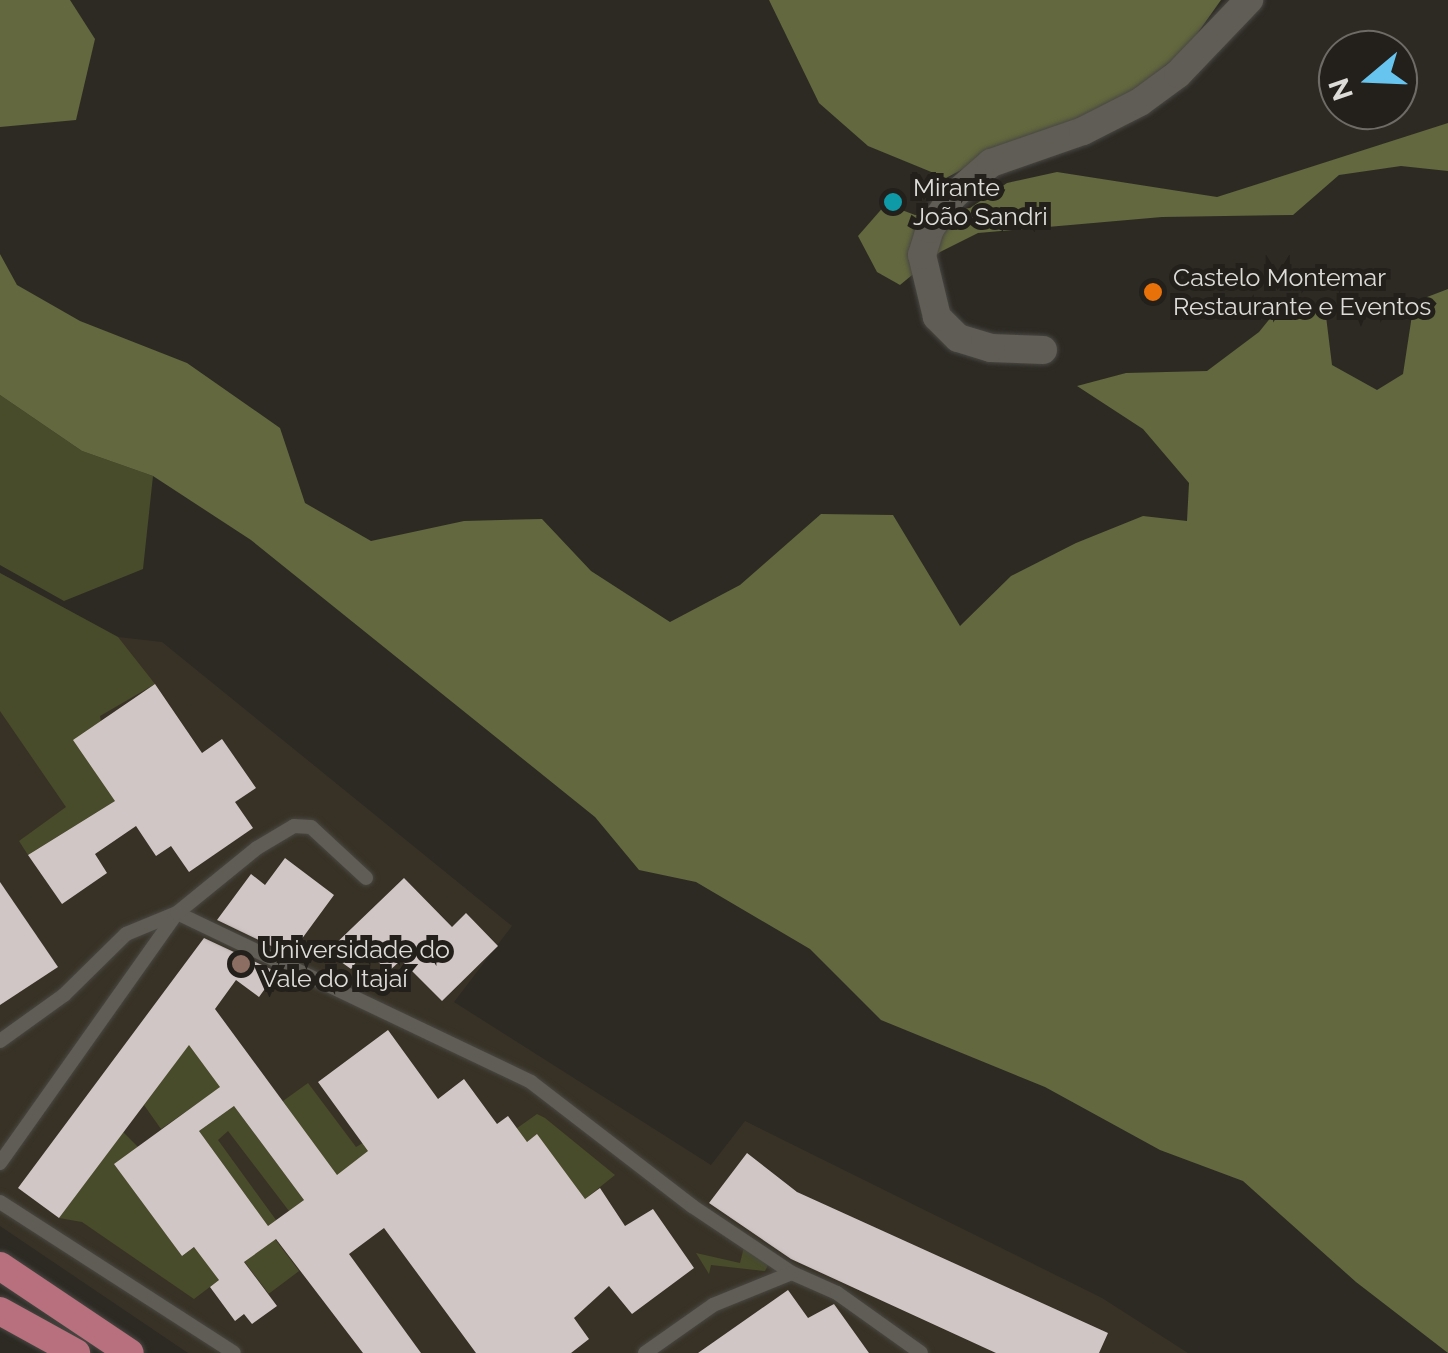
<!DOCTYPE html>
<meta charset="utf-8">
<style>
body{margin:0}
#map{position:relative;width:1448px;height:1353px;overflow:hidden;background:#2d2a24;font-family:Raleway,sans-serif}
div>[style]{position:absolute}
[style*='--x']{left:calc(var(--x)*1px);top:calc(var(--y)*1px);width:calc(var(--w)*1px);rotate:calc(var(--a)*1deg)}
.built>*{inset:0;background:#383226}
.green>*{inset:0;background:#484c2a;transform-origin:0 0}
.forest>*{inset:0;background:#63683e}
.building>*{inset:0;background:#d0c6c5}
.roads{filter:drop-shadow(0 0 2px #494742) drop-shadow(0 0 2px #494742)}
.service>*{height:14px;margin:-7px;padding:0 7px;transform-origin:7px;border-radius:7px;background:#605d56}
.minor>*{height:28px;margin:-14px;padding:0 14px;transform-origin:14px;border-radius:14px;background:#605d56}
.primary>*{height:28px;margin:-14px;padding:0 14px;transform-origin:14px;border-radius:14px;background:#b8707e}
.dots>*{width:28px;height:28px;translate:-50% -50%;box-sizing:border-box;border:5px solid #23201b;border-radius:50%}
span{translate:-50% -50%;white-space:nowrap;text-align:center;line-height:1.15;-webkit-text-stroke:10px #23201b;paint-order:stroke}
.poi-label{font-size:25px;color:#dedcd9}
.left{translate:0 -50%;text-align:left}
.north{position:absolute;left:1318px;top:30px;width:100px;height:100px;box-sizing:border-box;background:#23201b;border:2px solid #6e6b67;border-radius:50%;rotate:251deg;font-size:28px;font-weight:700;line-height:40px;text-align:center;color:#dedcd9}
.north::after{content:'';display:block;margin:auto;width:35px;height:45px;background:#66c4ef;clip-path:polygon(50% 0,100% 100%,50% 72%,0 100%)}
</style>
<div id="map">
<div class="built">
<i style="clip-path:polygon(0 573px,118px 637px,162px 642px,512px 926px,454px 1002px,711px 1165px,745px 1121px,1102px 1298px,1188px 1353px,188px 1353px,0 1226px)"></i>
</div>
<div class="green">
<i style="clip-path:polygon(0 395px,82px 451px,153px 476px,143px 569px,64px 601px,0 565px)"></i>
<i style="clip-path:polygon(0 573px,118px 637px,155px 684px,100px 716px,115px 801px,28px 855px,19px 841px,66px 807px,0 711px)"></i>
<i style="clip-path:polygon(193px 1039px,229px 1098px,201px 1101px,161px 1129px,144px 1105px)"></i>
<i style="clip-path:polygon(308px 1083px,356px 1147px,363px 1143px,369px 1151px,334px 1178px,283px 1101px)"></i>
<i style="clip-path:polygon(234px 1106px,304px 1200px,289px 1211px,228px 1131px,218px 1140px,276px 1220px,245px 1244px,252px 1204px,199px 1131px)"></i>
<i style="clip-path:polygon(537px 1114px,545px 1118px,615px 1175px,585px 1199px,536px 1135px,516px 1150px,506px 1136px)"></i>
<i style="clip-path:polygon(123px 1132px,139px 1148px,116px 1166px,182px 1256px,207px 1238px,219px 1280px,194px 1299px,82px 1222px,59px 1218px)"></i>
<i style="left:275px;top:1239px;width:40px;height:38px;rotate:53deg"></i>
<i style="clip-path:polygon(744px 1247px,768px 1265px,765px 1271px,711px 1265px,709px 1274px,696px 1253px,740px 1263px)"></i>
</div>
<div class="forest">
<i style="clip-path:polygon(0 0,70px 0,95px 39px,76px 120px,0 127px)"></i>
<i style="clip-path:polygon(769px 0,1221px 0,1187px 48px,1118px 104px,1018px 140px,946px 178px,868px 146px,819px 103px)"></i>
<i style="clip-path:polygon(1448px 123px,1448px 171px,1401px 166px,1339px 175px,1293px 215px,1162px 217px,978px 233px,940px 252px,900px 285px,877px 272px,858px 236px,886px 204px,915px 215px,970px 208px,1007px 183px,1057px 172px,1217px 197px)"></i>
<i style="clip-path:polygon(0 254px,17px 285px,80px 321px,187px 363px,280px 428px,305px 503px,371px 541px,464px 521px,542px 519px,591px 571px,670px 622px,740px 585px,821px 514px,893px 515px,960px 626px,1011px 576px,1076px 543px,1143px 516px,1187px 521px,1189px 483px,1143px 429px,1077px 386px,1126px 373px,1207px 371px,1259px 332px,1286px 299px,1325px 308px,1332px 365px,1377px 390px,1403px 374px,1414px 302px,1448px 289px,1448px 1353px,1356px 1282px,1243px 1181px,1160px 1150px,1045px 1087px,881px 1020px,810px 949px,696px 882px,639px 870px,595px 817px,251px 540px,153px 476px,82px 451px,0 395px)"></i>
</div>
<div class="building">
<i style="clip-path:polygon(155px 684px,202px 753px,222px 739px,256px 788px,235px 802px,253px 828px,189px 872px,171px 846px,156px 856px,136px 826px,95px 854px,107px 873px,62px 904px,28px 855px,115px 801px,73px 740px)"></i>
<i style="clip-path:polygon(285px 858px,334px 895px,290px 955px,217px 920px,251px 874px,265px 885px)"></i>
<i style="clip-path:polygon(404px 878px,452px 927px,466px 913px,498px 946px,442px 1001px,401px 960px,388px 972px,366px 949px,351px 969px,327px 952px)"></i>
<i style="clip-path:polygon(0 882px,58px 967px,0 1005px)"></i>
<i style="clip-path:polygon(evenodd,204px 938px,277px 972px,259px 997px,236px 980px,215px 1009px,337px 1175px,368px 1151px,318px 1082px,388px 1030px,438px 1099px,464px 1079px,497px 1124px,508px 1116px,527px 1142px,537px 1134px,585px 1199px,600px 1188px,625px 1226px,653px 1209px,694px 1268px,632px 1314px,609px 1286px,574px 1318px,589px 1339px,571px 1353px,476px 1353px,384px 1228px,349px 1254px,421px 1353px,363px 1353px,276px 1239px,244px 1262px,277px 1306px,252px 1324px,244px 1314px,235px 1321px,210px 1287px,219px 1280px,194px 1247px,182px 1256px,114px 1164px,220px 1087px,189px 1045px,59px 1218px,18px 1188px,204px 938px,234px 1106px,304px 1200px,268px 1226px,199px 1131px,234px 1106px)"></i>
<i style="clip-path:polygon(747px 1153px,797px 1192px,1108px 1333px,1099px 1353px,996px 1353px,791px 1259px,709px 1203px)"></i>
<i style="clip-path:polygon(788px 1290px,808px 1318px,834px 1304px,869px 1353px,698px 1353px)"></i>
</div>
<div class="roads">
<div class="service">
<i style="--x:0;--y:1041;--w:79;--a:-35.7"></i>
<i style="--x:64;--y:995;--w:87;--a:-44.5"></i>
<i style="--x:126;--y:934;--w:55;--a:-22.4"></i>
<i style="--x:177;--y:913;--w:392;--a:25.5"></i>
<i style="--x:531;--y:1082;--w:203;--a:37.6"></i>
<i style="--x:692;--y:1206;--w:120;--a:33.8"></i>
<i style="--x:792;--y:1273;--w:49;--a:24"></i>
<i style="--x:837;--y:1293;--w:103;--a:35.5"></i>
<i style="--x:0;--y:1163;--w:306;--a:-54.7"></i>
<i style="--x:177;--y:913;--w:103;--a:-39.1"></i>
<i style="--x:257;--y:848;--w:43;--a:-30.7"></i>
<i style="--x:294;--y:826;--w:17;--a:3"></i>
<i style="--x:311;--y:827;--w:75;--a:42.8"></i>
<i style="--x:0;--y:1202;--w:278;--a:32.8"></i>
<i style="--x:645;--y:1353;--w:83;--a:-35.2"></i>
<i style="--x:713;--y:1305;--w:85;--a:-22.1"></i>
</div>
<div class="minor">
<i style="--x:1043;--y:350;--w:52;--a:-177.8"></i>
<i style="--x:991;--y:348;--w:34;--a:-163"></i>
<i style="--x:958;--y:338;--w:30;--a:-135"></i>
<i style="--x:937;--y:317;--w:64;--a:-103.6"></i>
<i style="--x:922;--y:255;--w:27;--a:-73"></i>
<i style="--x:930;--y:229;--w:39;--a:-55"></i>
<i style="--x:952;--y:197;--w:52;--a:-41.1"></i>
<i style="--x:991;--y:163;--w:97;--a:-19.2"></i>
<i style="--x:1083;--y:131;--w:64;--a:-27"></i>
<i style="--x:1140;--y:102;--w:47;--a:-36.4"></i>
<i style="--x:1178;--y:74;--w:103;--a:-46.2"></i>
</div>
<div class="primary">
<i style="--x:0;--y:1266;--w:156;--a:33.8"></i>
<i style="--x:0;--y:1311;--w:87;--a:28.9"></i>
</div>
</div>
<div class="dots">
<i style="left:893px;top:202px;background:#0f9aa8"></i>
<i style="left:1153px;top:292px;background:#e8710a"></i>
<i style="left:241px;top:964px;background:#8d6e63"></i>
</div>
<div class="poi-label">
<span class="left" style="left:913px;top:202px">Mirante<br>João Sandri</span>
<span class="left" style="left:1173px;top:292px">Castelo Montemar<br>Restaurante e Eventos</span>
<span class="left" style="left:261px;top:964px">Universidade do<br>Vale do Itajaí</span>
</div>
<div class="north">N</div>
</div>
